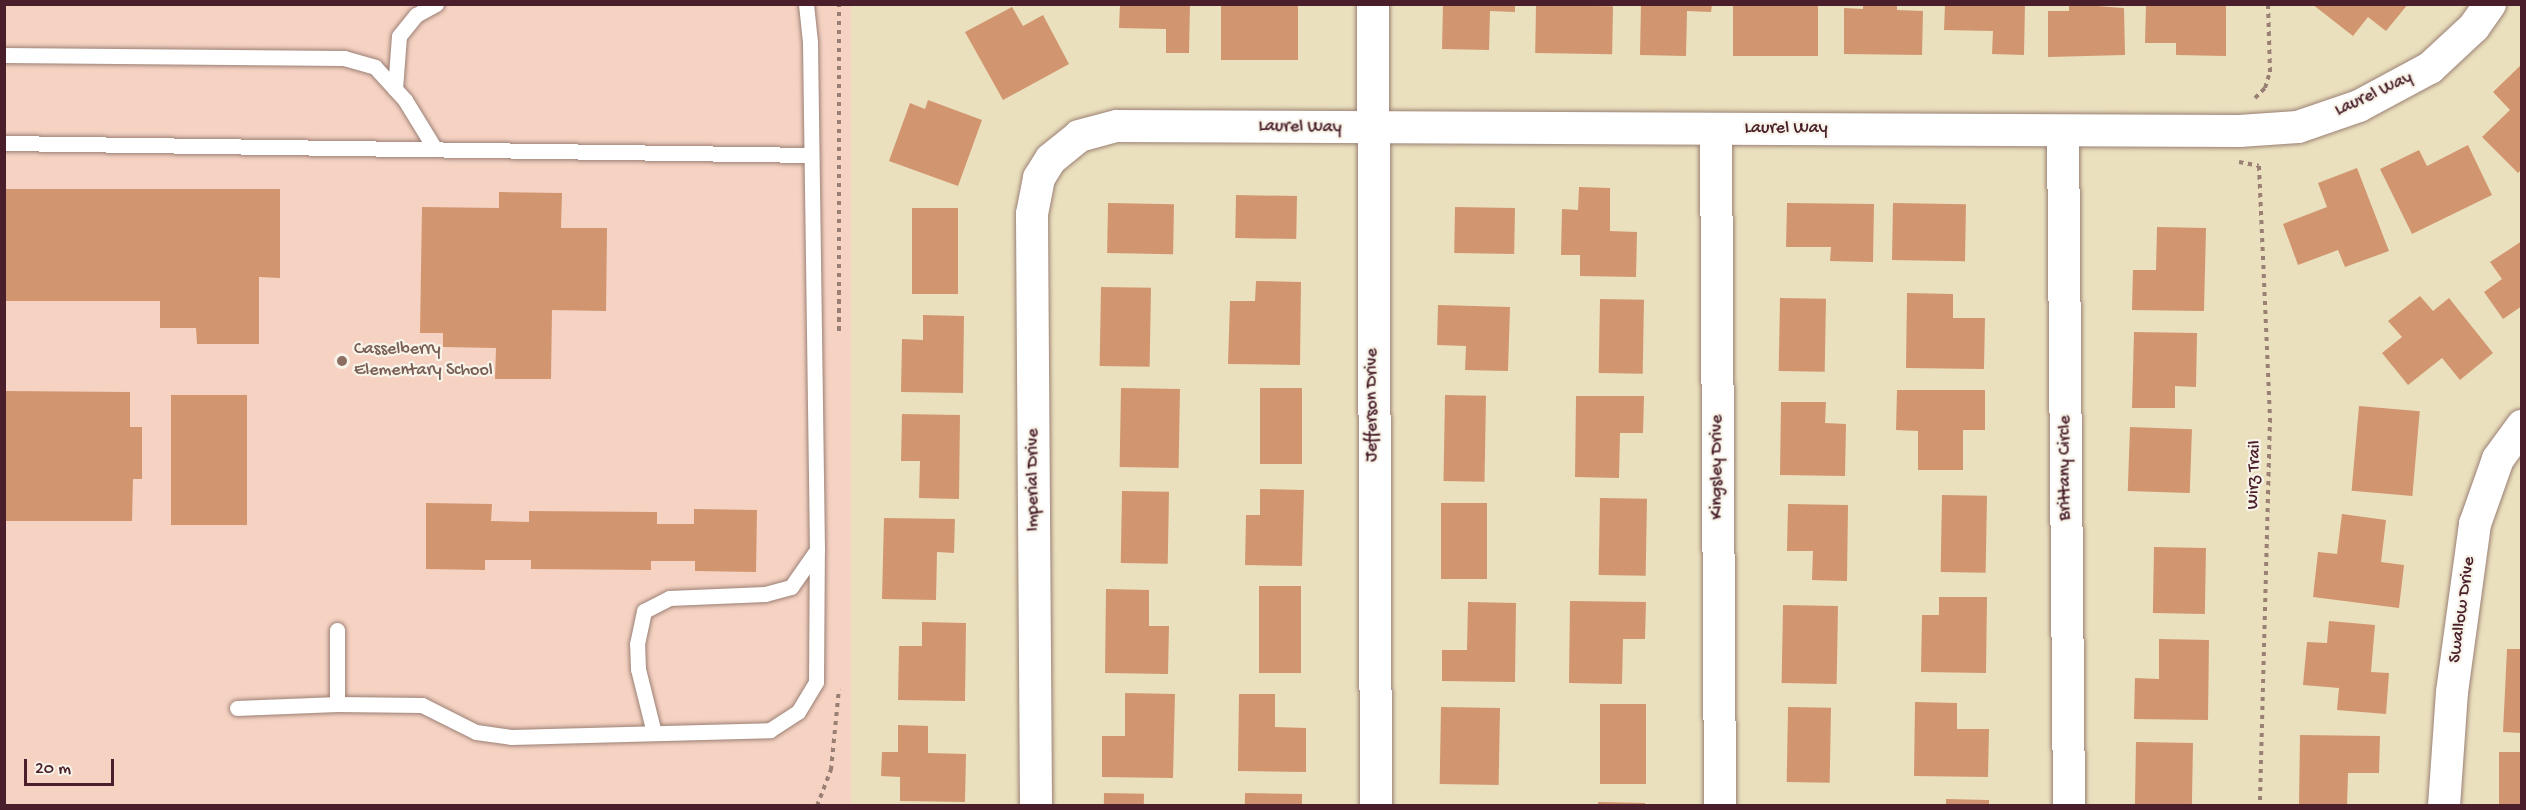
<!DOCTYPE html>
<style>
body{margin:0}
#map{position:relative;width:2526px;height:810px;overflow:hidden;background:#ebe0be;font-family:"Gochi Hand",sans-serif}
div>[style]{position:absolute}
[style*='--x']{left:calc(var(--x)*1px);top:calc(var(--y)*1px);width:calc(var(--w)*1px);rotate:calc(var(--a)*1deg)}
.built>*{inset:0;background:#f6d2c3;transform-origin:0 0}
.building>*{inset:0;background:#d1966f;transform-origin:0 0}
.path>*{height:4px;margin-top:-2px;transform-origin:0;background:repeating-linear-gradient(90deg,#9a8074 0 4.5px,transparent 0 9px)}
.roads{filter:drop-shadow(0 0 2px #9a8074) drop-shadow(0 0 2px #9a8074)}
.service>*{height:15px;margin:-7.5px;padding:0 7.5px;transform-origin:7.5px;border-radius:7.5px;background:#fff}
.minor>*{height:32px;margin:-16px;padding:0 16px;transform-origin:16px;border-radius:16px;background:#fff}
.dots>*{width:16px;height:16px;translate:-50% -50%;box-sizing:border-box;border:3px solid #f7f3e8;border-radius:50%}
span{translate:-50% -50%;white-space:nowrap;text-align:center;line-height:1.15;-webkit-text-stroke:4.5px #f7f3e8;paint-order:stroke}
.street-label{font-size:18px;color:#4a1f2b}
.education-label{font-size:18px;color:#785e54}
.left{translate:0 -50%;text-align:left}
.frame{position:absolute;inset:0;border:6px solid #4a1f2b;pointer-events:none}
.scale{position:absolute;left:24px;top:759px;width:90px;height:27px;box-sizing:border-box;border:3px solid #4a1f2b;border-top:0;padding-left:8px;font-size:18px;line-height:21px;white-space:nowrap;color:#4a1f2b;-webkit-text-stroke:4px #f7f3e8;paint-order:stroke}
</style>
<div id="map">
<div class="built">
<i style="left:5px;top:5px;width:846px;height:801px"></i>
</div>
<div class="building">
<i style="clip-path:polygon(1120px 4px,1190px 4px,1189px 53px,1166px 53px,1166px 29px,1119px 28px)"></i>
<i style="left:1221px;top:4px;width:77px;height:56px"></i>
<i style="clip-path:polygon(1443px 4px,1515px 4px,1515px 12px,1490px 11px,1489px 50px,1442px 49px)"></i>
<i style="clip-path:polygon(1641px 4px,1712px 4px,1711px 12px,1687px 11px,1686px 56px,1640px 55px)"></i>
<i style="left:1733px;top:4px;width:85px;height:52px"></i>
<i style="clip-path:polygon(1863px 4px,1897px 4px,1897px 10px,1923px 11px,1922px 55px,1844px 54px,1844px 8px,1863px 9px)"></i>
<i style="clip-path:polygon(2069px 4px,2124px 8px,2125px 55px,2048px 57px,2048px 11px,2069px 11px)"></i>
<i style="clip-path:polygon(2146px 4px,2226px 4px,2226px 56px,2176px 55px,2176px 43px,2145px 43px)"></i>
<i style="clip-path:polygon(2312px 4px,2408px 4px,2386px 31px,2368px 17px,2353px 36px)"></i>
<i style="left:1536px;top:5px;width:77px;height:48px;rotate:1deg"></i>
<i style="clip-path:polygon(1945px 5px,2025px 5px,2024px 55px,1992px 54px,1993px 31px,1944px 30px)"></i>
<i style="clip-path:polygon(1012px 7px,1023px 26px,1043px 15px,1069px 64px,1003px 100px,965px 32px)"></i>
<i style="clip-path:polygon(2522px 64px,2522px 169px,2518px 173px,2482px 137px,2510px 110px,2493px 92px)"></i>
<i style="clip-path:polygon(928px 100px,982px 120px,958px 186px,889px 161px,910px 103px,925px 109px)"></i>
<i style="clip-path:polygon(2468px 145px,2492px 195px,2412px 234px,2380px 169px,2419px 150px,2427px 166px)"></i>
<i style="clip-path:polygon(2357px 168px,2389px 251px,2345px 267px,2338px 250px,2298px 265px,2283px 224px,2327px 207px,2318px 183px)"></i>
<i style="clip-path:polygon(1579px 187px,1610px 188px,1610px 231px,1637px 232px,1636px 277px,1580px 276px,1580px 255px,1561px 255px,1562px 209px,1578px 210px)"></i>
<i style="clip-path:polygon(4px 189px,280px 189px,280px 278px,259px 277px,259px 344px,197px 344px,196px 328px,160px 328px,160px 301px,4px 301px)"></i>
<i style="clip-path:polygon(499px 192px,562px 193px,561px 228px,607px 228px,606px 311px,552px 310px,551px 379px,495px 379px,496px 348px,443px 347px,443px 333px,420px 333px,422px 207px,499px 208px)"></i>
<i style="left:1236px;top:195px;width:61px;height:43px;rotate:1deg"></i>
<i style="left:1108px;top:203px;width:66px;height:50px;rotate:1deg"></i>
<i style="clip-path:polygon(1787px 203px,1874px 204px,1873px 262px,1830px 261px,1831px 247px,1786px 247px)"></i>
<i style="left:1893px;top:203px;width:73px;height:57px;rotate:1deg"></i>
<i style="left:1455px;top:207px;width:60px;height:46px;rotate:1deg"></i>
<i style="left:912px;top:208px;width:46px;height:86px"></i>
<i style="clip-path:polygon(2157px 227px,2206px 228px,2204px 311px,2132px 310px,2133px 270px,2156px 270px)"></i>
<i style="clip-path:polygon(2522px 241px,2522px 306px,2503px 319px,2484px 292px,2502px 279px,2490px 262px)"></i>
<i style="clip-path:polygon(1256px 281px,1301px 282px,1300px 365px,1228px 364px,1230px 301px,1255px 301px)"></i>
<i style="left:1101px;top:287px;width:50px;height:79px;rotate:1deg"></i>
<i style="clip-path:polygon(1907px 293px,1953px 294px,1953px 318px,1985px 318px,1984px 369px,1906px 368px)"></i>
<i style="clip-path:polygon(2420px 296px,2433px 311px,2449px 298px,2493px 353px,2460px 380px,2442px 358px,2408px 385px,2382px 353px,2402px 337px,2388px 321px)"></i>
<i style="left:1780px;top:298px;width:46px;height:73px;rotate:1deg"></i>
<i style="left:1600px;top:299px;width:44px;height:74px;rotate:1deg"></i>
<i style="clip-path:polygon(1438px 305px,1510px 307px,1508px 371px,1465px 370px,1466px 346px,1437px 345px)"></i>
<i style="clip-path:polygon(923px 315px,964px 316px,963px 393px,901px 392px,902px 339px,923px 340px)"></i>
<i style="clip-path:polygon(2134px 332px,2197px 333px,2196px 387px,2175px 386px,2175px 408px,2132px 408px)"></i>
<i style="left:1121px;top:388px;width:59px;height:79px;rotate:1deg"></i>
<i style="left:1260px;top:388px;width:42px;height:76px"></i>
<i style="clip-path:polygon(1897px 390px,1985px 390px,1985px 430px,1963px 430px,1963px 470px,1918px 470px,1918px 431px,1896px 430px)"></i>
<i style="clip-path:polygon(4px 391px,130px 392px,130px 427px,142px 427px,142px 479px,133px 479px,132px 521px,4px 521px)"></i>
<i style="left:171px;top:395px;width:76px;height:130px"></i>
<i style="left:1445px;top:395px;width:41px;height:86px;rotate:1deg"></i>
<i style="clip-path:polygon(1576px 396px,1644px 396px,1643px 433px,1620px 433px,1619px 478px,1575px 477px)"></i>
<i style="clip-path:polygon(1781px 402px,1826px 402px,1825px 423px,1846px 424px,1845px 476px,1780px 475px)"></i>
<i style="left:2359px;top:406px;width:61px;height:85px;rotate:5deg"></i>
<i style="clip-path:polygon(902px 414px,960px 415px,959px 499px,919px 498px,920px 461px,901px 461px)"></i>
<i style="left:2130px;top:427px;width:62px;height:64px;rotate:2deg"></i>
<i style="clip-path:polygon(1260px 489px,1304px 490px,1302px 566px,1245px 565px,1246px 515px,1260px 515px)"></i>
<i style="left:1122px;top:491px;width:47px;height:72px;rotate:1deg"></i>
<i style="left:1942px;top:495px;width:45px;height:77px;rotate:1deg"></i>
<i style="left:1600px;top:498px;width:47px;height:77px;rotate:1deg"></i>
<i style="clip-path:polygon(426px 503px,492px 504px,491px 521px,529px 522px,529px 511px,657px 512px,657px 524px,694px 524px,694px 509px,757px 510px,756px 572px,695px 571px,695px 561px,651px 561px,651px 570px,531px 569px,531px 560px,485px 560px,485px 570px,426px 569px)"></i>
<i style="left:1441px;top:503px;width:46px;height:76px"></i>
<i style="clip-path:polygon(1788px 504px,1848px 505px,1847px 581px,1812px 580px,1813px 551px,1787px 551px)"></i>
<i style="clip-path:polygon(2342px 514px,2386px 520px,2381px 562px,2404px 565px,2399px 608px,2313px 597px,2318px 552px,2337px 554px)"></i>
<i style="clip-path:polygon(884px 518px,955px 519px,954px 553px,937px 552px,936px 600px,882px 599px)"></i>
<i style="left:2154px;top:547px;width:52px;height:66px;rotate:1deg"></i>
<i style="left:1259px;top:586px;width:42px;height:87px"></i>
<i style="clip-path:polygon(1106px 589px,1149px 590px,1149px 626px,1169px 626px,1168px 674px,1105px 673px)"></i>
<i style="clip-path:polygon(1939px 597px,1987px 597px,1986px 673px,1921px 672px,1922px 615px,1939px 615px)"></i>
<i style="clip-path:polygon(1570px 601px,1646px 602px,1645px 639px,1623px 639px,1622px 684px,1569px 683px)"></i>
<i style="clip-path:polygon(1468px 602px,1516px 603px,1515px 682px,1442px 681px,1442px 650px,1467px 650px)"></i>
<i style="left:1783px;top:605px;width:55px;height:78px;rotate:1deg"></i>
<i style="clip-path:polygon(2329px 621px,2375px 625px,2371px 672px,2389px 673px,2386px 714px,2337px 710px,2339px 688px,2303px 685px,2307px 642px,2327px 643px)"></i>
<i style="clip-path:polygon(922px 622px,966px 623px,965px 701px,898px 700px,899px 646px,922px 646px)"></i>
<i style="clip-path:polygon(2159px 639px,2209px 640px,2208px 720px,2134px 719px,2135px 678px,2159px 679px)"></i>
<i style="clip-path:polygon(2507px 649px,2522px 649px,2522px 733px,2503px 732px)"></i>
<i style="clip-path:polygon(1125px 693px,1175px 694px,1173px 778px,1102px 777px,1102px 736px,1125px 736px)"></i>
<i style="clip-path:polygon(1239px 694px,1275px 694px,1275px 727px,1306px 728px,1306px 772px,1238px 771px)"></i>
<i style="clip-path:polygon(1915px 702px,1957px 703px,1957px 729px,1989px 729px,1988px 777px,1914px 776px)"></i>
<i style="left:1600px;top:704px;width:46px;height:80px"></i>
<i style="left:1441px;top:707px;width:59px;height:77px;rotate:1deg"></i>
<i style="left:1788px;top:707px;width:43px;height:75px;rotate:1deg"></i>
<i style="clip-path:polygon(898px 725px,928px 726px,928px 753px,966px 754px,965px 802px,900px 801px,900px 777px,881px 776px,882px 752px,898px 752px)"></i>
<i style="clip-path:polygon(2300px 735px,2380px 736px,2379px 773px,2348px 773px,2347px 806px,2299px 806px)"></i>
<i style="left:2136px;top:742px;width:57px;height:64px;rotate:1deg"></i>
<i style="left:2499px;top:752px;width:23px;height:54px"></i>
<i style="left:1104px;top:793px;width:40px;height:13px;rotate:1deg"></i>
<i style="left:1245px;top:793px;width:57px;height:13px;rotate:1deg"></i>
<i style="clip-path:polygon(1946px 799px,1989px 800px,1989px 806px,1946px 806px)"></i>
<i style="clip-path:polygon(1598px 802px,1645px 803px,1645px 806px,1598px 806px)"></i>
</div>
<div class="path">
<i style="--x:2255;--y:98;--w:14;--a:-45"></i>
<i style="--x:2265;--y:88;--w:17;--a:-73"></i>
<i style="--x:2270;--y:72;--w:68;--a:-91.7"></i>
<i style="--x:2239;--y:162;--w:20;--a:11"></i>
<i style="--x:2259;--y:166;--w:252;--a:87.5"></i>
<i style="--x:2270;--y:418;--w:388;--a:91.5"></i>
<i style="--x:839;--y:331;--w:327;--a:-90"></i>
<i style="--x:817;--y:806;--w:39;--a:-69"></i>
<i style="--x:831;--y:770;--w:81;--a:-84.4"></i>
</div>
<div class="roads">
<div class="service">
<i style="--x:4;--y:55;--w:340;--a:0.5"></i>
<i style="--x:344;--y:58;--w:32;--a:16"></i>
<i style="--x:375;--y:67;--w:45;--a:47.7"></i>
<i style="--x:405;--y:100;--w:57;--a:58.5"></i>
<i style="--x:395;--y:89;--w:53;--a:-85.7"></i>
<i style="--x:399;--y:36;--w:27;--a:-51"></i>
<i style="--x:416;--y:15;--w:23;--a:-29"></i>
<i style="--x:4;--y:143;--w:806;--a:0.85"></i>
<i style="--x:337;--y:630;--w:74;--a:90"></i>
<i style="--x:337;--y:704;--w:85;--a:0.7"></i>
<i style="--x:422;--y:705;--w:60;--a:26.6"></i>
<i style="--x:476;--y:732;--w:35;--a:8"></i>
<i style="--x:511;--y:737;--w:259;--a:-1.5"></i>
<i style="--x:770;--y:730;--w:33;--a:-33"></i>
<i style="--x:798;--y:712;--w:35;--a:-59"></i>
<i style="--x:816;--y:682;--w:132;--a:-89.6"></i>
<i style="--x:817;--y:550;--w:508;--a:-90.79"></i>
<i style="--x:810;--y:42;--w:38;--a:-96"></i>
<i style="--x:237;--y:708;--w:100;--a:-2.3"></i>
<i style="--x:654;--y:733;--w:66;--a:-104"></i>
<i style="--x:638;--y:669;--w:25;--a:-92"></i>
<i style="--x:637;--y:644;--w:34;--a:-78"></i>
<i style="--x:644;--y:611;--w:28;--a:-27"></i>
<i style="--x:669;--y:598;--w:96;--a:-2.4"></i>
<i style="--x:765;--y:594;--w:27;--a:-15"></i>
<i style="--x:791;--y:587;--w:45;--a:-54.9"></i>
</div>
<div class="minor">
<i style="--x:1373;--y:4;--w:802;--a:89.79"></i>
<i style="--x:1716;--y:129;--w:677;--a:89.66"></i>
<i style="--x:2063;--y:131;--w:675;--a:89.49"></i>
<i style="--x:1036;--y:806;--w:592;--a:-90.39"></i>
<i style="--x:1032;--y:214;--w:37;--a:-79"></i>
<i style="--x:1039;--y:178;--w:22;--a:-58"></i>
<i style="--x:1051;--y:159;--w:36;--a:-39"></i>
<i style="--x:1079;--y:136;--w:39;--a:-15"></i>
<i style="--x:1117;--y:126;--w:1122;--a:0.26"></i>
<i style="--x:2239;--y:131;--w:59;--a:-3.9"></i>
<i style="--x:2298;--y:127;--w:65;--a:-19"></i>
<i style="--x:2359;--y:106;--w:81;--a:-28.2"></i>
<i style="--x:2430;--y:68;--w:60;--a:-43"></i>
<i style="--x:2474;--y:27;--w:28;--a:-55"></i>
<i style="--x:2444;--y:806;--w:114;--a:-86"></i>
<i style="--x:2452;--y:692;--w:170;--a:-82.2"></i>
<i style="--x:2475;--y:524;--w:69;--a:-70.5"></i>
<i style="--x:2498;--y:459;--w:41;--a:-54"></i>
</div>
</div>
<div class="dots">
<i style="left:342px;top:361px;background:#8d6e63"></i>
</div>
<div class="street-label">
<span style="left:2374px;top:95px;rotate:-25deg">Laurel Way</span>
<span style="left:1300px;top:128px;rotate:1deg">Laurel Way</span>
<span style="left:1786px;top:129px">Laurel Way</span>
<span style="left:1373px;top:405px;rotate:-90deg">Jefferson Drive</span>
<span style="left:1718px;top:467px;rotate:-90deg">Kingsley Drive</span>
<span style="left:2066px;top:468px;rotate:-90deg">Brittany Circle</span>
<span style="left:2255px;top:475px;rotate:-88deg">Wirz Trail</span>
<span style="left:1034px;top:480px;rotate:-90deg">Imperial Drive</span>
<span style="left:2463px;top:610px;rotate:-82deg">Swallow Drive</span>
</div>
<div class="education-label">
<span class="left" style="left:354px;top:361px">Casselberry<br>Elementary School</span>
</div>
<div class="frame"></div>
<div class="scale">20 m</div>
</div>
